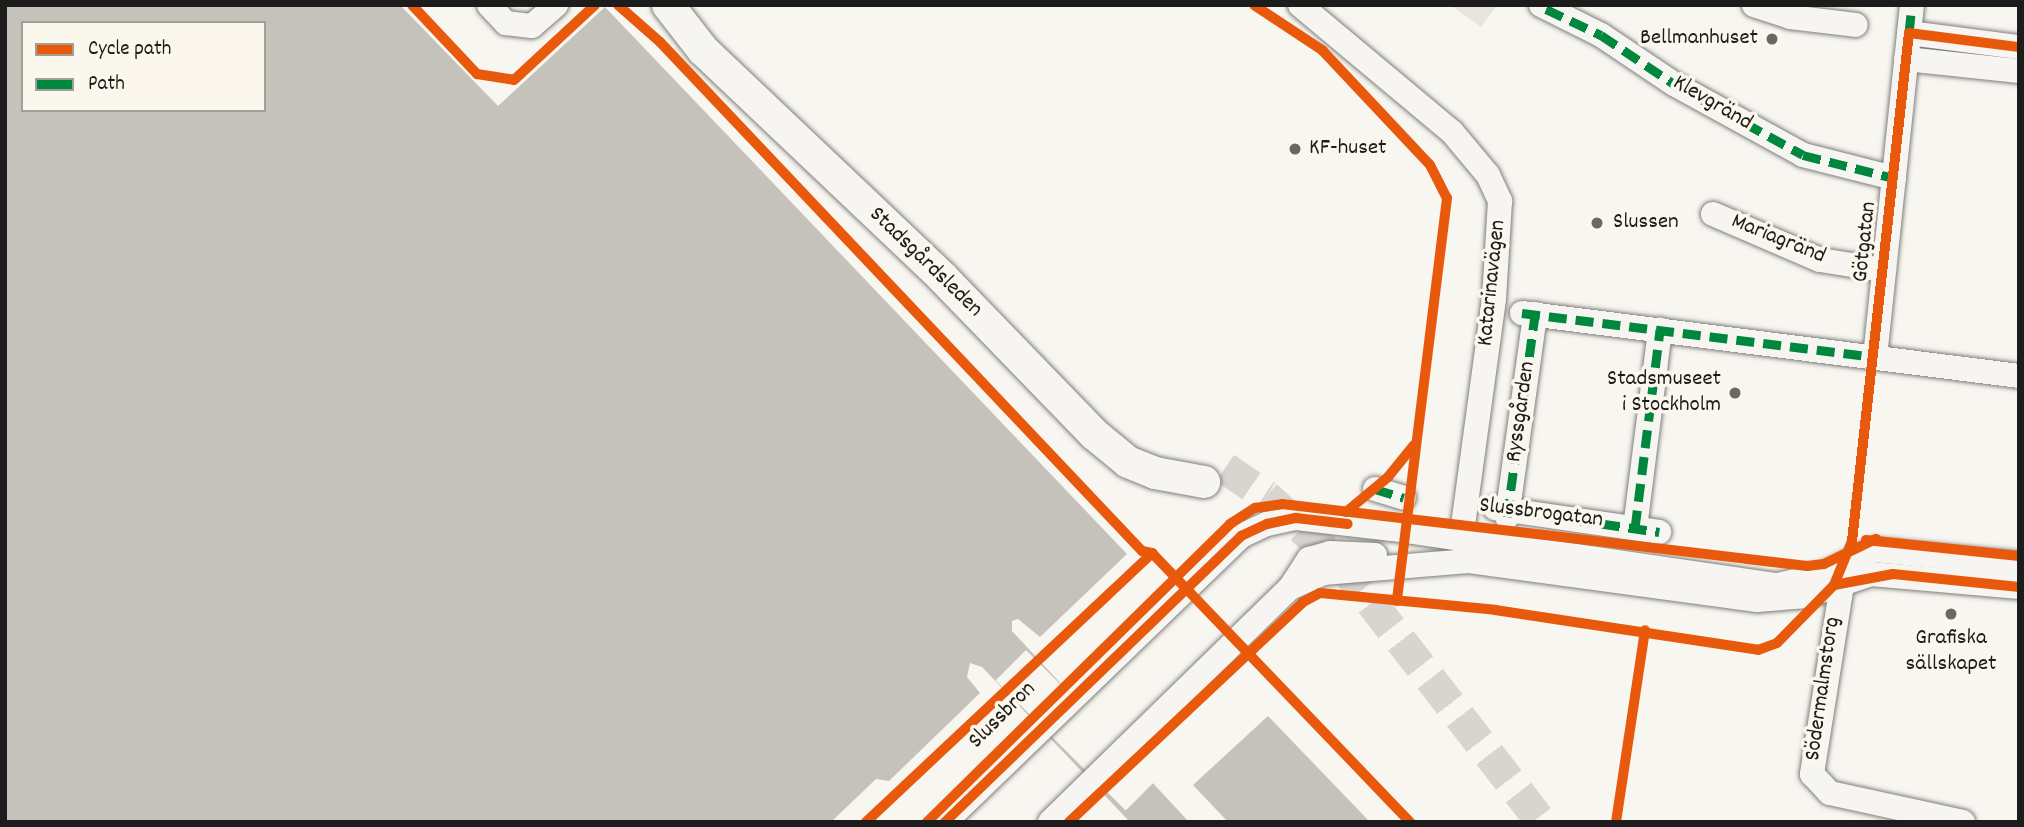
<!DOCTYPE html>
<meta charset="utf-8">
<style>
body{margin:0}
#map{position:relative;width:2024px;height:827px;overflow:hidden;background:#f8f6f0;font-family:Dekko,sans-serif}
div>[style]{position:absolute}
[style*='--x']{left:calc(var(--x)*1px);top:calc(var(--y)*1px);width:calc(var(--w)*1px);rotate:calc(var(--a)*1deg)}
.green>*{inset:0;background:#e8e5dd}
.water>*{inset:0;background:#c5c2bc}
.pier>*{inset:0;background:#f8f6f0;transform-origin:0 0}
.major-tunnel>*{height:32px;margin-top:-16px;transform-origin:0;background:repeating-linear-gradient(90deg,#d7d5d0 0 32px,transparent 0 48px)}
.roads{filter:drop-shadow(0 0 2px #7f7e7b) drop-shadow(0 0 2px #7f7e7b)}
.minor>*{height:24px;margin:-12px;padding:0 12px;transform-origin:12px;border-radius:12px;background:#f6f5f1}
.major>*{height:32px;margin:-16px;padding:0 16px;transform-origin:16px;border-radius:16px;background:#f6f5f1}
.quiet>*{height:9px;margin-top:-4.5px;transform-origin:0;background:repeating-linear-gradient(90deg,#00873e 0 18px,transparent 0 27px)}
.cycleway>*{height:10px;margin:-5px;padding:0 5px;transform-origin:5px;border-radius:5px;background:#e8590c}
.dots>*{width:19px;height:19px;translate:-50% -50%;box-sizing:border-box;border:4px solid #fbf7ec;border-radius:50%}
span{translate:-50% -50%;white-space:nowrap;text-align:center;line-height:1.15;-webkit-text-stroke:7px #fbf7ec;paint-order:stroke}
.poi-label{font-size:23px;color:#1c1c1c}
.right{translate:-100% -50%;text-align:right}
.left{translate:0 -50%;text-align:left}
.street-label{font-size:23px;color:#1c1c1c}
.frame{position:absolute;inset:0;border:7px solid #1c1c1c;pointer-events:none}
.legend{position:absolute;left:21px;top:21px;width:245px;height:91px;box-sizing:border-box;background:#fbf7ec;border:2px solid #a29f99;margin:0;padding:9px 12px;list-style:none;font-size:21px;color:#1c1c1c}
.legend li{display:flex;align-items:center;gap:14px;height:35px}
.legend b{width:35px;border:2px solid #a29f99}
</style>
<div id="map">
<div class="green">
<i style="clip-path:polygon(1450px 5px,1497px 5px,1481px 27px)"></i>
</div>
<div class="water">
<i style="clip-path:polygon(evenodd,5px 5px,400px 5px,498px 106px,605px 7px,1127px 554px,1040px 637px,1018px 619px,1012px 621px,1012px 631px,1189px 822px,1130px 822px,982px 667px,970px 663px,967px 677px,980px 693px,889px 781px,876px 779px,831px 822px,5px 822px,5px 5px,23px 23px,264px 23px,264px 110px,23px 110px,23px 23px)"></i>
<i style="clip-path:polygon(1268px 716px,1370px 822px,1228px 822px,1193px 785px)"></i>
</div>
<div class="pier">
<i style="left:1026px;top:650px;width:184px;height:43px;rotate:45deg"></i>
</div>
<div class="major-tunnel">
<i style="--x:1225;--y:468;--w:50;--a:34.3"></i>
<i style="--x:1266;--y:496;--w:103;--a:42.2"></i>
<i style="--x:1342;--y:565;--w:325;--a:52.2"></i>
</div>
<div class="roads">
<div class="minor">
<i style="--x:489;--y:5;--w:25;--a:47"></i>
<i style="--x:506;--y:23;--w:26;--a:7"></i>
<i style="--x:532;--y:26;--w:32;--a:-41"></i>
<i style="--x:1300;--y:5;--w:198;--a:39.9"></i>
<i style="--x:1452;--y:132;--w:56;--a:50.1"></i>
<i style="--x:1488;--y:175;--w:29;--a:65"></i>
<i style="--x:1500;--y:201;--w:98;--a:93.5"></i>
<i style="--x:1494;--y:299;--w:228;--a:97.8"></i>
<i style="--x:1463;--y:525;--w:29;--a:84"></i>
<i style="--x:1541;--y:5;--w:67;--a:26.6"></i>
<i style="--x:1601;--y:35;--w:88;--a:33.9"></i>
<i style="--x:1674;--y:84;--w:147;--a:28.8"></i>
<i style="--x:1803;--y:155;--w:94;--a:14.2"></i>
<i style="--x:1754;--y:5;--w:38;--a:18"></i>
<i style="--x:1790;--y:17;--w:66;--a:6.9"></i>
<i style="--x:1909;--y:33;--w:111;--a:7.3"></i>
<i style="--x:1906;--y:59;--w:114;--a:6.1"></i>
<i style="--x:1713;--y:214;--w:116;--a:23.3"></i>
<i style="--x:1820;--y:260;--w:65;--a:8.9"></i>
<i style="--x:1522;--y:313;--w:501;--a:7.22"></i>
<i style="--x:1875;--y:357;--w:354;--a:-84"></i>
<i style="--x:1375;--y:489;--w:30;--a:17"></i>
<i style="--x:1495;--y:508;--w:166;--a:8.3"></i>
<i style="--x:1507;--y:517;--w:205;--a:-82.1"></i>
<i style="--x:1635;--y:528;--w:200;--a:-82.8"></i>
<i style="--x:1844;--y:572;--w:205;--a:99"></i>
<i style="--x:1812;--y:774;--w:26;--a:47"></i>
<i style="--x:1830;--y:793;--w:136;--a:12.3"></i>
<i style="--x:1290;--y:588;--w:36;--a:-24"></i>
<i style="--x:1323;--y:573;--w:146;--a:-4.7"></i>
<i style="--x:1469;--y:561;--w:291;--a:7.7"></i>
<i style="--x:1757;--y:600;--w:50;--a:-4.6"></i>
<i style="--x:1807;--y:596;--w:68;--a:-19"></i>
<i style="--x:1871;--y:574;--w:149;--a:5"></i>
<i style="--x:945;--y:822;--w:412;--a:-44"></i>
<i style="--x:1241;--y:536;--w:29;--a:-25"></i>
<i style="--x:1267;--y:524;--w:30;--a:-12"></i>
<i style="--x:1296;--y:518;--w:97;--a:6.5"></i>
<i style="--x:1392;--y:529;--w:390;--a:8.3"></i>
<i style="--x:1778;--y:585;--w:48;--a:-13.2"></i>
<i style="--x:1825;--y:574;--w:55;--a:-26.1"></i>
<i style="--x:1874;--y:550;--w:146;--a:5.5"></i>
<i style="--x:1050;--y:822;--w:335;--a:-44.3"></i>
<i style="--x:1290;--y:588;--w:35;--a:-57"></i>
<i style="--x:1309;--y:559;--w:22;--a:-16"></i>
<i style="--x:1330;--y:553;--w:45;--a:2.5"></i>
</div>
<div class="major">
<i style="--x:668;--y:5;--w:57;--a:52.1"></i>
<i style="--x:703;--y:50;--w:330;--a:43.5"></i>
<i style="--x:942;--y:277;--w:219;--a:45.9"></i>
<i style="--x:1094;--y:434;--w:44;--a:39.5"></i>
<i style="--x:1128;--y:462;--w:29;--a:22"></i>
<i style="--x:1155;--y:473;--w:50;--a:10.4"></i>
</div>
</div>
<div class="quiet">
<i style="--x:1546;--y:9;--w:61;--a:25.3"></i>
<i style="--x:1601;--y:35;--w:88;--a:33.9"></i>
<i style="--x:1674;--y:84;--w:147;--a:28.8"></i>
<i style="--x:1803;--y:155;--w:94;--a:14.2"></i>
<i style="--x:1909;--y:33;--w:28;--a:-84"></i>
<i style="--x:1522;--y:313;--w:356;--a:7.1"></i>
<i style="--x:1375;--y:489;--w:30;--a:17"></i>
<i style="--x:1495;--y:508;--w:166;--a:8.3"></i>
<i style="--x:1507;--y:517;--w:205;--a:-82.1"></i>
<i style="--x:1635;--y:528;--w:200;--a:-82.8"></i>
</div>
<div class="cycleway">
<i style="--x:412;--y:5;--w:95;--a:46.7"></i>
<i style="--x:477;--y:74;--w:37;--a:9"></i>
<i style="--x:514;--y:80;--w:110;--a:-42.8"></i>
<i style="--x:618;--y:5;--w:56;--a:41.4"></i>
<i style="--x:660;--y:42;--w:701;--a:46.56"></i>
<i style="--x:1142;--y:551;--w:10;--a:11"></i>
<i style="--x:1152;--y:553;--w:373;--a:46.2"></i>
<i style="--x:1254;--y:5;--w:82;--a:33.5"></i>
<i style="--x:1322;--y:50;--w:158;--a:46.8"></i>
<i style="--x:1430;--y:165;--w:37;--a:63"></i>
<i style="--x:1447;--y:198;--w:406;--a:97.1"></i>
<i style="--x:1346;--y:512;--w:55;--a:-39.8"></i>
<i style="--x:1388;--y:477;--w:41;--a:-50.9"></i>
<i style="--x:1866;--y:540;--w:154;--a:6"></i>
<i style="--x:1834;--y:585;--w:60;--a:-10.6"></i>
<i style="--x:1893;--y:574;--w:127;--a:5.9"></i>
<i style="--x:866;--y:822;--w:393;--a:-43.2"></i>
<i style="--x:927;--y:822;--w:425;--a:-44.5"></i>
<i style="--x:1230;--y:524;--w:30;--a:-33"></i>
<i style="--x:1255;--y:508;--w:27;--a:-8"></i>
<i style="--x:1282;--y:504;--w:529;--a:6.74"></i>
<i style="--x:1807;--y:566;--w:17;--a:-7"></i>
<i style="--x:1824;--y:564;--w:58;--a:-25.7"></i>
<i style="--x:945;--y:822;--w:412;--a:-44"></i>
<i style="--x:1241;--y:536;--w:29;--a:-25"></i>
<i style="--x:1267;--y:524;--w:30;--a:-12"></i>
<i style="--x:1296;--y:518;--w:52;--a:6.6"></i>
<i style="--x:1069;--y:822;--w:321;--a:-43.2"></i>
<i style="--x:1303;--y:602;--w:19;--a:-28"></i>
<i style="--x:1320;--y:593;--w:176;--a:5.5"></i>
<i style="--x:1495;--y:610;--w:266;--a:8.6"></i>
<i style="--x:1758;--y:650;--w:20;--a:-20"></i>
<i style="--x:1777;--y:643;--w:81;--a:-45.5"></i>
<i style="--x:1834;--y:585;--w:48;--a:-67.8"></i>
<i style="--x:1852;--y:541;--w:511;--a:-83.6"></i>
<i style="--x:1909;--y:33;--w:111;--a:7.3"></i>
<i style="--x:1616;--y:822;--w:194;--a:-81.4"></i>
</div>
<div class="dots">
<i style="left:1772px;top:39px;background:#696866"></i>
<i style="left:1295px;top:149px;background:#696866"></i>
<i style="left:1597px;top:223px;background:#696866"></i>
<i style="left:1735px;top:393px;background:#696866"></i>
<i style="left:1951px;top:614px;background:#696866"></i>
</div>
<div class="poi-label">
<span class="right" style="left:1758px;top:39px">Bellmanhuset</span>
<span class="left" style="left:1309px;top:149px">KF-huset</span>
<span class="left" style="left:1613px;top:223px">Slussen</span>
<span class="right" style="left:1721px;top:393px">Stadsmuseet<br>i Stockholm</span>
<span style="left:1951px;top:652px">Grafiska<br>sällskapet</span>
</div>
<div class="street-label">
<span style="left:1712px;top:104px;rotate:30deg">Klevgränd</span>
<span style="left:1778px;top:240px;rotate:22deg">Mariagränd</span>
<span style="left:1866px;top:242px;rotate:-84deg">Götgatan</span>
<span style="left:925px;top:263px;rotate:44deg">Stadsgårdsleden</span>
<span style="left:1493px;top:283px;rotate:-84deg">Katarinavägen</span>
<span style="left:1522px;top:412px;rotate:-82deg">Ryssgården</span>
<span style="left:1541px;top:514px;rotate:7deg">Slussbrogatan</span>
<span style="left:1824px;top:689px;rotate:-82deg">Södermalmstorg</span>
<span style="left:1003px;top:716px;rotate:-45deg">Slussbron</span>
</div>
<div class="frame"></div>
<ul class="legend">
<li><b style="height:9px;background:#e8590c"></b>Cycle path</li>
<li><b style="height:9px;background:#00873e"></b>Path</li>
</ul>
</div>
